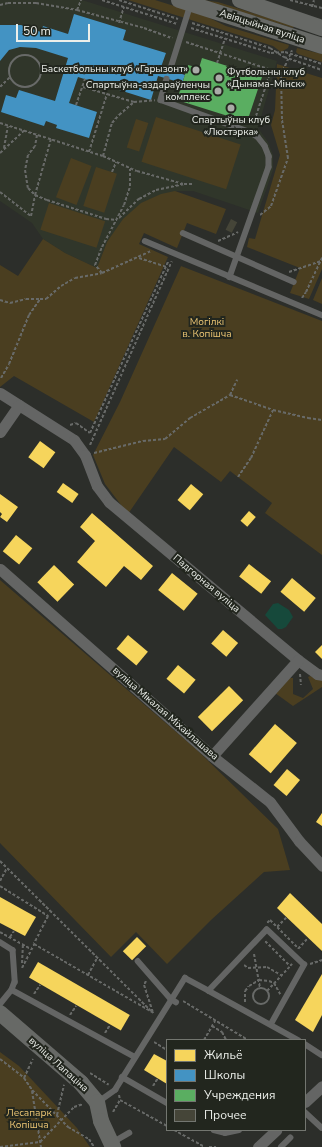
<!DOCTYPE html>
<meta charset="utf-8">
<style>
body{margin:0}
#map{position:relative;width:322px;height:1147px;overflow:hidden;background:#2c2e2a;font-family:"Nunito Sans",sans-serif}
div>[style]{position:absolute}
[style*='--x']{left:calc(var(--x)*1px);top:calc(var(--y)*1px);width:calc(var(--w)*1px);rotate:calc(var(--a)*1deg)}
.built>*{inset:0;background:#30362a}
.green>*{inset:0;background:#4a3e20;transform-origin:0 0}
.water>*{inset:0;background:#16493b}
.homes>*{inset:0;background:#f6d55c;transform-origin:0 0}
.schools>*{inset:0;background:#4393c3}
.public>*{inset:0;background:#5aae61}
.building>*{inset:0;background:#454538;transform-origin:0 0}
.path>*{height:2px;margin-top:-1px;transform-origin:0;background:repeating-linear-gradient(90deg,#686a68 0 3px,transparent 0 5px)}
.path>.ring{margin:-1px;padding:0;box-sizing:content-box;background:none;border:2px solid #686a68;border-radius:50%}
.service>*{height:5.5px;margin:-2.75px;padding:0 2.75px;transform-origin:2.75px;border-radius:2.75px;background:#646564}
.minor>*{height:11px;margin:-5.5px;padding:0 5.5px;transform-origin:5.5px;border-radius:5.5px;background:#646564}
.secondary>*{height:16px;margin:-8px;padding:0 8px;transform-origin:8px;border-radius:8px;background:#676966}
.dots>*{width:11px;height:11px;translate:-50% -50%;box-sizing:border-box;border:2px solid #22261e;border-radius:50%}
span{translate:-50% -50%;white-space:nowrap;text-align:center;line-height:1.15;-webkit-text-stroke:4px #22261e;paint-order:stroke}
.street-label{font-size:10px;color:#ecefea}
.poi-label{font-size:10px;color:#ecefea}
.right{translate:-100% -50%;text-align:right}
.left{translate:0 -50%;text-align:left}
.park-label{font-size:10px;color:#eac473}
.legend{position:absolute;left:166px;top:1039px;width:140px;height:92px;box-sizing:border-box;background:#22261e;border:1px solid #737670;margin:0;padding:5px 7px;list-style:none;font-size:12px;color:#ecefea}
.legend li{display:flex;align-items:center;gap:8px;height:20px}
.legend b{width:20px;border:1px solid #737670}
.scale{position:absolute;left:16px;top:24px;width:74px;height:18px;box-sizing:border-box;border:2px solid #ecefea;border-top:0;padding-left:5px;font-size:12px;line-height:14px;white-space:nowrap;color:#ecefea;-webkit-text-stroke:3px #22261e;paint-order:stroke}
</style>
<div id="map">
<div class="built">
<i style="clip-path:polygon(0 0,82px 0,277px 61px,258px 128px,268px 142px,273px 155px,273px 170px,258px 213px,193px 191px,175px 191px,107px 242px,97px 268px,65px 253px,43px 239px,32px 223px,0 201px)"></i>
</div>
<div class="green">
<i style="clip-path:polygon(128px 0,155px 0,203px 15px,226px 26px,289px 45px,288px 48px,281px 52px,273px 46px)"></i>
<i style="clip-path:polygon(202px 0,218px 2px,294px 26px,293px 28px)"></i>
<i style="clip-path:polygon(297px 48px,322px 54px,322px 62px,298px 54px,296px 52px)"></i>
<i style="clip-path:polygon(277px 64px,322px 78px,322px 269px,309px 299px,290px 293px,300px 268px,247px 247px,249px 238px,255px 239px,280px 155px,271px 125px,275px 110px)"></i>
<i style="left:156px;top:117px;width:89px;height:47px;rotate:18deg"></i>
<i style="left:136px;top:119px;width:13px;height:30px;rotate:18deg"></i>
<i style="left:71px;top:158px;width:22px;height:42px;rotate:21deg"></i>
<i style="left:96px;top:167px;width:22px;height:41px;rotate:18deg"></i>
<i style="clip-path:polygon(175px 191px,226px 209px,216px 234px,187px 223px,177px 248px,144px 233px,139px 244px,168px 257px,94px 422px,14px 376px,0 387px,0 265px,18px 276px,43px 239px,65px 253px,97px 268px,107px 242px,123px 219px,141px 203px,161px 194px)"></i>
<i style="left:49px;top:203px;width:59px;height:28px;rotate:18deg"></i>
<i style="clip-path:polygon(181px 266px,322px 321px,322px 555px,265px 513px,272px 503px,230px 471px,221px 482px,174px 447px,128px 514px,105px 484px,93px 455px,120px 402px)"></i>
<i style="clip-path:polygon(322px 278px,322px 304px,313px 300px)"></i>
<i style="clip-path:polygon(0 580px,197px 750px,278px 829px,290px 870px,264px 872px,211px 920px,167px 964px,136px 932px,111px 957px,0 843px)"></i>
<i style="clip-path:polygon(310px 676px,322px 679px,322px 687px,293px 706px,275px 693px,288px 678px,293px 678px,293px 694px,303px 698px,313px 689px,308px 677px)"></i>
<i style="clip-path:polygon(0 1052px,19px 1066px,77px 1128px,90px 1147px,0 1147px)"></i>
</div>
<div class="water">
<i style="clip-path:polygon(278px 603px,289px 610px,293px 617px,286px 627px,282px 629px,278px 629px,265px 615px,273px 604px)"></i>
</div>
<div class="homes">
<i style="left:40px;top:441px;width:19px;height:20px;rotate:36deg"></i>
<i style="left:63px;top:483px;width:19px;height:11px;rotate:35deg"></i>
<i style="left:191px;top:484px;width:16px;height:21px;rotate:40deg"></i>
<i style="clip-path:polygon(0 494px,18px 507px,7px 522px,0 517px,2px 514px,0 512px)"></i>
<i style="left:249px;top:511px;width:9px;height:13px;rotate:41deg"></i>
<i style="clip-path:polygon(92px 513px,153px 566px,141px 580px,124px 566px,106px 587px,77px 562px,95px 541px,80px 527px)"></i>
<i style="left:16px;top:535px;width:21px;height:21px;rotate:39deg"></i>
<i style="left:249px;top:564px;width:28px;height:16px;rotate:38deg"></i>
<i style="left:54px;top:565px;width:28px;height:24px;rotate:44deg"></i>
<i style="left:172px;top:573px;width:33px;height:22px;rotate:39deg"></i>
<i style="left:292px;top:578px;width:31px;height:18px;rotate:40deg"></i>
<i style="left:223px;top:630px;width:20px;height:18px;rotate:41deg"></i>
<i style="left:128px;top:635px;width:26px;height:18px;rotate:40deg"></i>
<i style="clip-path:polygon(322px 645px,322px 659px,315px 652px)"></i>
<i style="left:178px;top:665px;width:23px;height:18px;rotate:40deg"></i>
<i style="left:229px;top:686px;width:20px;height:44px;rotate:45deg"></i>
<i style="left:275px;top:724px;width:29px;height:40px;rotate:41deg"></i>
<i style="left:287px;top:769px;width:17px;height:21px;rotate:40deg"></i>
<i style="clip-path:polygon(322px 813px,322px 826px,316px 822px)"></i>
<i style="clip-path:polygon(290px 893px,322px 924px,322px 951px,277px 908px)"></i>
<i style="clip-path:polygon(0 897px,36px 917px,25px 936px,0 923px)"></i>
<i style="left:137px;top:937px;width:13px;height:20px;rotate:45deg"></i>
<i style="left:38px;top:962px;width:106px;height:18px;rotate:30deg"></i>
<i style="clip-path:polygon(322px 974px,322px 1015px,313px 1032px,295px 1020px)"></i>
<i style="clip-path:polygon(154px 1054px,167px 1061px,167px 1084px,144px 1070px)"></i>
</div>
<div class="schools">
<i style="clip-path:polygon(74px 14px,126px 30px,123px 40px,166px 53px,161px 67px,185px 75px,182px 83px,158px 76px,151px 100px,78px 77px,69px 103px,97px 112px,89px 138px,56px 128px,57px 125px,46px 121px,44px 126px,1px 112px,6px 95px,16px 98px,19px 90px,55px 101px,68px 58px,36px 48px,20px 47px,9px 50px,0 61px,0 25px,21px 25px,41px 32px,43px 26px,68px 34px)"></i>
</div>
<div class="public">
<i style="clip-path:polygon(202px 58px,262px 77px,247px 122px,177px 100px,188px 65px,199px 68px)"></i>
</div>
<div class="building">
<i style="left:231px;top:219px;width:7px;height:12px;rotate:27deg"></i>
</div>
<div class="path">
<i style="--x:102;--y:0;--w:79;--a:17.7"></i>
<i style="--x:119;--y:0;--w:62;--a:17.9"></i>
<i style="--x:290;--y:0;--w:33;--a:14"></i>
<i style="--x:0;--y:5;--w:8;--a:-14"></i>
<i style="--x:8;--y:3;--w:28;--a:0"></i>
<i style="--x:36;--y:3;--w:42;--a:9.7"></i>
<i style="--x:77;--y:10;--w:69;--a:15"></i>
<i style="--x:144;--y:28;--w:30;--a:20"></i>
<i style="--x:312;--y:7;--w:7;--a:-74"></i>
<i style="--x:77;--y:10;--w:11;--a:-68"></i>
<i style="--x:119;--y:23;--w:17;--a:-73"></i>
<i style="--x:192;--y:23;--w:82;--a:17.8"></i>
<i style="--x:270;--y:48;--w:17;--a:33"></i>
<i style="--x:284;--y:57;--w:40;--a:18.9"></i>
<i style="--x:191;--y:28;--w:84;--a:17.4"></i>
<i style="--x:271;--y:53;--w:14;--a:-4"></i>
<i style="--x:285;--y:52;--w:39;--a:18"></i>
<i style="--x:186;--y:42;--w:89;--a:18.2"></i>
<i style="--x:271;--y:70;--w:58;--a:108.1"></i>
<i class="ring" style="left:9px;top:55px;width:30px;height:30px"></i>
<i style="--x:217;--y:63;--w:25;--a:-72"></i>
<i style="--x:0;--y:87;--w:14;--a:-45"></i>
<i style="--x:83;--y:87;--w:53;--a:16.4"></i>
<i style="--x:134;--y:102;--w:21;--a:-5"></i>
<i style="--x:76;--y:105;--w:28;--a:-71"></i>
<i style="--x:0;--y:123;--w:108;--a:17.8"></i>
<i style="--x:103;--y:156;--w:37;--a:24"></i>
<i style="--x:137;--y:171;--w:49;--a:15.5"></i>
<i style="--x:37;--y:135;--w:11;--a:100"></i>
<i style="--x:35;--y:146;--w:11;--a:128"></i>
<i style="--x:28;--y:155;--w:15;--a:101"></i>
<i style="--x:25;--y:170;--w:18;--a:81"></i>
<i style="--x:28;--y:188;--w:10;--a:45"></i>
<i style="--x:35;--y:195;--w:13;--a:23"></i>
<i style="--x:47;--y:200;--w:62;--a:17.9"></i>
<i style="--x:106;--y:219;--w:11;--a:5"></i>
<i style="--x:4;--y:148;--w:22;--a:-80"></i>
<i style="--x:89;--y:152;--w:61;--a:-72.8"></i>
<i style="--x:0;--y:153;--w:33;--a:-43"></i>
<i style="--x:103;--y:156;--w:34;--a:-75"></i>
<i style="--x:112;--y:123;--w:11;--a:-49"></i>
<i style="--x:119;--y:115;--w:20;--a:-41"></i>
<i style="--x:112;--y:172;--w:11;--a:-68"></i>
<i style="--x:0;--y:192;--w:39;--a:38"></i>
<i style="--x:31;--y:216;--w:21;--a:-79"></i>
<i style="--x:35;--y:195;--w:58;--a:-74.1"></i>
<i style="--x:260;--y:215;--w:14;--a:-39"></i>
<i style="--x:271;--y:206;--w:51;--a:-70.5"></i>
<i style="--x:288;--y:158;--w:39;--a:-99"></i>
<i style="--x:282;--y:119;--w:44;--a:-91.3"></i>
<i style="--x:281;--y:75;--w:27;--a:-66"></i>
<i style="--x:119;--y:218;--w:28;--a:-44"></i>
<i style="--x:139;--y:199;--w:19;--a:-28"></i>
<i style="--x:156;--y:190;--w:29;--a:-12"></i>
<i style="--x:184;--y:184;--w:10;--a:0"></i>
<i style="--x:218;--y:241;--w:22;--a:-24"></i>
<i style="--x:139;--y:258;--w:28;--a:18"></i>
<i style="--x:289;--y:272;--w:34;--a:-19"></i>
<i style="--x:102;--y:273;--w:11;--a:-131"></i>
<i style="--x:95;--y:265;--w:19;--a:-69"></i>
<i style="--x:102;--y:247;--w:47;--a:-62.4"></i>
<i style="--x:124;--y:205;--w:20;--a:-72"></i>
<i style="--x:130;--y:186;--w:17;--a:-90"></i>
<i style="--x:302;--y:298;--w:7;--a:-56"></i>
<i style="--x:306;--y:292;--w:38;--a:-65"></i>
<i style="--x:0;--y:300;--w:10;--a:17"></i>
<i style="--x:10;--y:303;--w:16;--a:-14"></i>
<i style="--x:26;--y:299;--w:14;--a:0"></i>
<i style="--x:1;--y:378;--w:16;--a:-60"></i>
<i style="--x:9;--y:364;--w:53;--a:-67.8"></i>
<i style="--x:29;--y:315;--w:19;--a:-55"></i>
<i style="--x:40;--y:299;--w:6;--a:0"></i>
<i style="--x:46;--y:299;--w:20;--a:-41"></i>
<i style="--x:61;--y:286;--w:16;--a:-30"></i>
<i style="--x:75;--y:278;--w:27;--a:-10"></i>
<i style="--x:102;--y:273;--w:54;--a:-24.2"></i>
<i style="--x:230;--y:395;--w:17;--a:-65"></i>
<i style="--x:70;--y:425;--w:6;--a:-18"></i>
<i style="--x:76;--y:423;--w:17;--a:36"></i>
<i style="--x:90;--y:433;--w:190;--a:-65.5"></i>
<i style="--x:90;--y:445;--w:201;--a:-66"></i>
<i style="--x:94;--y:453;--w:50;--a:-13.8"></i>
<i style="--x:143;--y:441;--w:22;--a:-5"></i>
<i style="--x:165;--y:439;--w:33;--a:-40"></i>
<i style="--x:190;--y:418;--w:46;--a:-29.9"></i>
<i style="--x:230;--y:395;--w:46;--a:19.2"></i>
<i style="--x:273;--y:410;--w:36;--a:13"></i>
<i style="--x:308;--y:418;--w:14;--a:8"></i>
<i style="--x:238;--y:477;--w:23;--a:-56"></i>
<i style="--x:251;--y:458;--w:53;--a:-65.4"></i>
<i style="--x:300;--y:674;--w:11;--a:85"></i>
<i style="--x:0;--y:861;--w:213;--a:44.8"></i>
<i style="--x:0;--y:881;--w:15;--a:-62"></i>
<i style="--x:0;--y:886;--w:57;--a:32"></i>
<i style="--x:48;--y:916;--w:31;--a:117"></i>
<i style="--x:34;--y:944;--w:138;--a:29.9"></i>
<i style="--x:267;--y:923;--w:4;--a:-45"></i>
<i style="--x:270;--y:920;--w:38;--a:45"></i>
<i style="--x:277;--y:927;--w:13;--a:-45"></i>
<i style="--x:0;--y:932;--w:35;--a:29"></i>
<i style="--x:10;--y:937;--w:7;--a:-56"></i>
<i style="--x:265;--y:941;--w:35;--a:45"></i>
<i style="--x:290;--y:966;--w:3;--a:-45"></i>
<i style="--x:298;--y:949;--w:15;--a:-48"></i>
<i style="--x:254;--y:954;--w:35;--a:80"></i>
<i style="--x:22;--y:963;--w:19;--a:-87"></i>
<i style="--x:310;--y:964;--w:13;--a:-18"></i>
<i style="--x:244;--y:965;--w:5;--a:37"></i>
<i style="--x:248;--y:968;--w:19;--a:-3"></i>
<i style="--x:267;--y:967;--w:16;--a:30"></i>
<i style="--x:22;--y:968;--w:27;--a:-63"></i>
<i style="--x:88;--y:975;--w:19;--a:-62"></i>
<i style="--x:146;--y:981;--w:4;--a:117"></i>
<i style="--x:144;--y:985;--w:28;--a:72"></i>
<i class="ring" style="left:253px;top:988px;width:14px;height:14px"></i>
<i style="--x:267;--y:991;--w:34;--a:-47"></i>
<i style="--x:34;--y:994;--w:11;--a:-56"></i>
<i style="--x:183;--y:1001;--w:76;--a:31"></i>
<i style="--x:245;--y:1002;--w:11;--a:-90"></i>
<i style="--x:245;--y:991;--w:6;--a:-51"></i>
<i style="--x:249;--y:986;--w:12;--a:-31"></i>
<i style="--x:259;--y:980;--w:10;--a:6"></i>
<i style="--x:269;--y:981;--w:5;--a:22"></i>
<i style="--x:274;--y:983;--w:13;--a:61"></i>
<i style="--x:70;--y:1015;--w:11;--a:-56"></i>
<i style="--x:212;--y:1026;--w:12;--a:31"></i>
<i style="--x:222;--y:1032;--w:9;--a:63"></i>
<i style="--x:105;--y:1033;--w:9;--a:-58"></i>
<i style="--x:204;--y:1040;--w:22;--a:-60"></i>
<i style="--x:154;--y:1042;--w:15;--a:32"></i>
<i style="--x:0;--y:1059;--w:31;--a:38"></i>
<i style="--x:24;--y:1078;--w:14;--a:56"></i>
<i style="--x:32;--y:1090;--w:52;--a:45.8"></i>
<i style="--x:68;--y:1127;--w:24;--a:30"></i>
<i style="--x:89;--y:1139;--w:9;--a:58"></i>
<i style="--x:90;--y:1073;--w:22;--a:32"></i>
<i style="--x:24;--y:1078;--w:21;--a:-65"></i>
<i style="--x:153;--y:1086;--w:9;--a:-58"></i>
<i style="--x:32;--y:1091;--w:57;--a:80.9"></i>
<i style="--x:119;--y:1095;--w:5;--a:79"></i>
<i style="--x:120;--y:1100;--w:54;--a:29"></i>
<i style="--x:113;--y:1112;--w:14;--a:-60"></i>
<i style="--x:57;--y:1115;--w:31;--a:-77"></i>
<i style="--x:174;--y:1130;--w:35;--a:29"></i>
<i style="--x:0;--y:1147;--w:40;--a:-7.1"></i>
<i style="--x:40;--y:1142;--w:49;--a:-45.8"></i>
<i style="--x:74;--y:1107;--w:9;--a:-18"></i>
<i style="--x:209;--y:1147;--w:7;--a:0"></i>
</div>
<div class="service">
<i style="--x:170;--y:70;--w:67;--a:-72.6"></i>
<i style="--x:167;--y:79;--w:22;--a:106"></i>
<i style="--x:161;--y:100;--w:95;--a:19.8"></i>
<i style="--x:250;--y:132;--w:9;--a:32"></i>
<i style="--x:258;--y:137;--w:11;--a:52"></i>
<i style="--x:265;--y:146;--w:11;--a:68"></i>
<i style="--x:269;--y:156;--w:11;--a:90"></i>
<i style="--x:269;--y:167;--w:117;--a:109.5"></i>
<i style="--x:183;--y:233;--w:121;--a:23.8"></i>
<i style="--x:145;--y:241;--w:192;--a:22.7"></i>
<i style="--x:0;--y:942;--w:15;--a:32"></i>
<i style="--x:13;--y:950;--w:32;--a:86"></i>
<i style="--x:15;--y:982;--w:9;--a:111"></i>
<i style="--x:12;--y:990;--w:19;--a:129"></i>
<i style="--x:138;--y:961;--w:50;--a:49"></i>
<i style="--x:171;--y:999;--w:6;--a:31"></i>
<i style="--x:12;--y:990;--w:140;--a:28.6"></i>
<i style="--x:271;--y:1024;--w:68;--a:-60.8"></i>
<i style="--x:304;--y:965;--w:51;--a:-136.6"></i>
<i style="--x:267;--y:930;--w:84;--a:133.6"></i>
<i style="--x:209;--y:991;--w:102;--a:28.8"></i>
<i style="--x:305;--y:1044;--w:20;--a:33"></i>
<i style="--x:122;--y:1077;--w:52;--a:30"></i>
<i style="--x:98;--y:1102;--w:21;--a:-35"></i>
<i style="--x:115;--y:1090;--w:132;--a:-58"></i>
<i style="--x:185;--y:978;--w:27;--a:28"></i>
<i style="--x:305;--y:1112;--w:23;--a:43"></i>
<i style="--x:214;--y:1130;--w:11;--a:15"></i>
<i style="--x:225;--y:1133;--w:14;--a:-12"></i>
<i style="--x:112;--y:1141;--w:5;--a:-11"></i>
<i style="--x:117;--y:1140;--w:14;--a:-30"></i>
<i style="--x:281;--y:1147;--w:13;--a:-45"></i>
</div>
<div class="minor">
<i style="--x:0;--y:393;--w:88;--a:32.4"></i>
<i style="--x:74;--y:440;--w:19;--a:54"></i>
<i style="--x:85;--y:455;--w:33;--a:69"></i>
<i style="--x:97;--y:486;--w:20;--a:53"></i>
<i style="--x:109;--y:502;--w:246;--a:39.9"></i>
<i style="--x:298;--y:660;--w:24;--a:36"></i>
<i style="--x:317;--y:674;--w:5;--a:11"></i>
<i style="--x:0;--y:432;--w:33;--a:-55"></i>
<i style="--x:0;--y:569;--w:283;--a:41.4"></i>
<i style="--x:212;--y:756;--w:74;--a:38.4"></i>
<i style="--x:270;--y:802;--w:49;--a:53.4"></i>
<i style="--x:299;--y:841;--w:34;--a:47"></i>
<i style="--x:212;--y:756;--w:129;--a:-48.1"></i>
<i style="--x:305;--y:1102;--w:23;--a:-43"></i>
<i style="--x:258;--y:1147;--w:25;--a:-43"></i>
</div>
<div class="secondary">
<i style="--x:179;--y:0;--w:150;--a:17.8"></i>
<i style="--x:240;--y:0;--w:87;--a:18.9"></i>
<i style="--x:0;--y:1013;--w:107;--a:40.8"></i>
<i style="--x:81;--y:1083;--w:25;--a:50"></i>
<i style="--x:97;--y:1102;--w:19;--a:78"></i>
<i style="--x:101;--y:1121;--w:29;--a:65"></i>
</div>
<div class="dots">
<i style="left:196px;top:70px;background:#a9aba7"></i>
<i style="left:219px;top:78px;background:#a9aba7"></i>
<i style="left:218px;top:91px;background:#a9aba7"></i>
<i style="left:231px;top:108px;background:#a9aba7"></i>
</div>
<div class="street-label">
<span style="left:262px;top:27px;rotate:18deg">Авіяцыйная вуліца</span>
<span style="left:206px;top:584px;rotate:40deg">Падгорная вуліца</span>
<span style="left:165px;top:714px;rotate:41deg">вуліца Мікалая Міхайлашава</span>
<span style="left:58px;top:1065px;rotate:42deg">вуліца Лапаціна</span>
</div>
<div class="poi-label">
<span class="right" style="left:188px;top:70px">Баскетбольны клуб «Гарызонт»</span>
<span class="left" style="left:227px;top:78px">Футбольны клуб<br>«Дынама-Мінск»</span>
<span class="right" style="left:210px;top:91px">Спартыўна-аздараўленчы<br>комплекс</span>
<span style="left:231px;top:126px">Cпартыўны клуб<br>«Люстэрка»</span>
</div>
<div class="park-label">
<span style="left:207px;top:328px">Могілкі<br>в. Копішча</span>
<span style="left:29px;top:1119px">Лесапарк<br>Копішча</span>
</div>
<ul class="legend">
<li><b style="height:11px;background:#f6d55c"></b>Жильё</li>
<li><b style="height:11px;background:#4393c3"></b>Школы</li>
<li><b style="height:11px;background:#5aae61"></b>Учреждения</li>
<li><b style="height:11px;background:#454538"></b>Прочее</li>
</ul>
<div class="scale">50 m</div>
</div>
